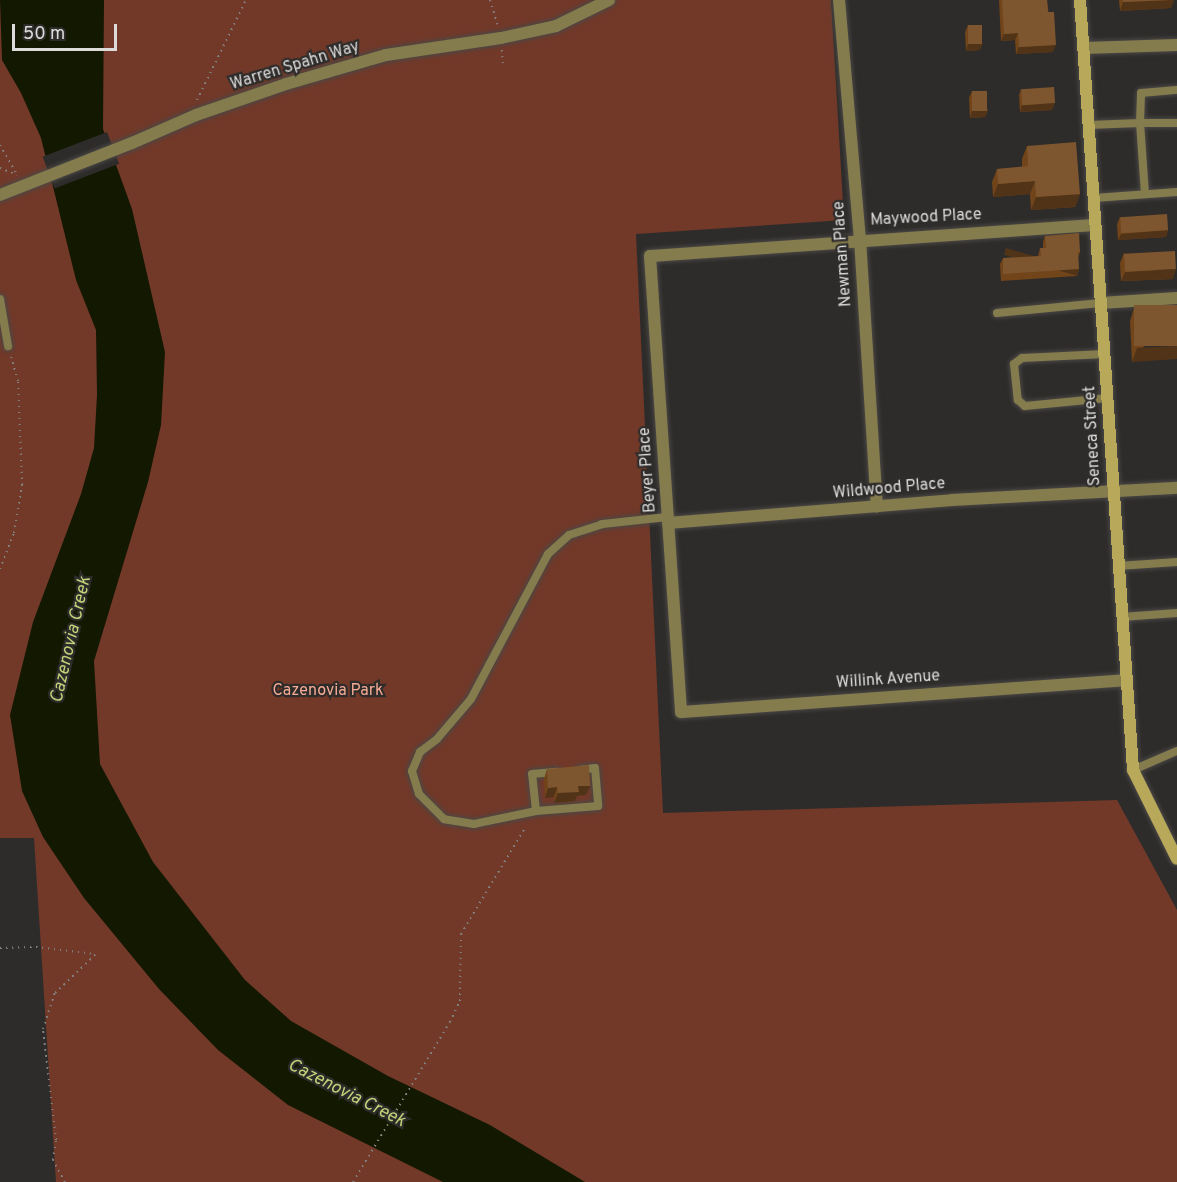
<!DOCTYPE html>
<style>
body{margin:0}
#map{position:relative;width:1177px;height:1182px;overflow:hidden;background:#2e2c2a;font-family:Overpass,sans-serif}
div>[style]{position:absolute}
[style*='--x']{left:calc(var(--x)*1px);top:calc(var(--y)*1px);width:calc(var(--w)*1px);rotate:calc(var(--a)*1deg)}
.green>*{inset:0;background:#723929}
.water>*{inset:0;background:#131800}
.pier>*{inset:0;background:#2e2c2a;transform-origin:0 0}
.path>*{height:2px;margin-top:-1px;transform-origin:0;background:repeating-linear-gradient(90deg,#838180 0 1.5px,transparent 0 6px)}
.roads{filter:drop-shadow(0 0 2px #4a4846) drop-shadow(0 0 2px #4a4846)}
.lane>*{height:8px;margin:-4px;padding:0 4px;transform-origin:4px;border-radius:4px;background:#857c4d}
.street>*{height:12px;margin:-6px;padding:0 6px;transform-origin:6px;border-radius:6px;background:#857c4d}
.secondary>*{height:12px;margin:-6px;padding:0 6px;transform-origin:6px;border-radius:6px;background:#b8a85a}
.wall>*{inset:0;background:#71441a}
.shaded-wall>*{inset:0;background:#513418;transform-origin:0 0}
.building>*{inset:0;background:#7d552f;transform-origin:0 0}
span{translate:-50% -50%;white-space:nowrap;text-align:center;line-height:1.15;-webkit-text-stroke:4.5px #2e2c2a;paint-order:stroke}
.street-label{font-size:16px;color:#dddcdb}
.park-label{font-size:16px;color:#f5aa94}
.water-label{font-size:18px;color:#c1d378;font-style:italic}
.scale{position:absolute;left:12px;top:24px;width:105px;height:27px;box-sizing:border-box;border:3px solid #dddcdb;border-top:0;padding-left:8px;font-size:18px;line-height:21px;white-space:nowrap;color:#dddcdb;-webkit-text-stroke:4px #2e2c2a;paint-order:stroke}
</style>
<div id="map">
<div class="green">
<i style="clip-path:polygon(0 0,831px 0,844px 220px,636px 234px,663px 813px,1117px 800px,1177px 910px,1177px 1182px,56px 1182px,34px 838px,0 838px)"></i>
</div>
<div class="water">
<i style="clip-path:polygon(0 0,104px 0,103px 129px,132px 209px,165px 352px,161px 425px,148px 482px,94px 661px,100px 764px,153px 862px,245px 980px,291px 1021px,388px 1076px,490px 1125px,585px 1182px,443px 1182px,288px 1105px,218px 1050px,159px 989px,84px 898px,43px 837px,22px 791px,10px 715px,33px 622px,81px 494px,94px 448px,97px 395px,96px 330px,76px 280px,41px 138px,21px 93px,2px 60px)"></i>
</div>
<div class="pier">
<i style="left:107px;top:132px;width:34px;height:69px;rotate:69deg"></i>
</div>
<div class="path">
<i style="--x:490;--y:0;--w:27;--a:73"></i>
<i style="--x:502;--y:50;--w:13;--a:86"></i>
<i style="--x:197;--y:100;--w:111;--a:-63.9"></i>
<i style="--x:0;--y:145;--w:34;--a:60"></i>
<i style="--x:0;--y:168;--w:18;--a:22"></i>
<i style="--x:0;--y:569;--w:39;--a:-69"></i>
<i style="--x:14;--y:533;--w:49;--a:-80.5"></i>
<i style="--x:22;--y:485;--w:104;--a:-92.2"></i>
<i style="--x:18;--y:381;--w:25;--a:-106"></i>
<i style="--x:0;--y:948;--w:36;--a:-2"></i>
<i style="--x:36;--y:947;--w:60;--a:6.7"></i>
<i style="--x:65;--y:1182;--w:25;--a:-119"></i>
<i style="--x:53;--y:1160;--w:20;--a:-81"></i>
<i style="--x:56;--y:1140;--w:112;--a:-96.7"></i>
<i style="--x:43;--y:1029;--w:38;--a:-72"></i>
<i style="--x:55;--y:993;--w:57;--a:-43.6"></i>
<i style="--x:353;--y:1182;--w:187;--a:-58.8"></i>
<i style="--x:450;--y:1022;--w:23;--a:-65"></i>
<i style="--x:460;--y:1001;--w:67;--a:-89.1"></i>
<i style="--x:461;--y:934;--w:124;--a:-58.9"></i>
</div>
<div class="roads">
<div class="lane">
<i style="--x:1089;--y:125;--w:51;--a:-2.2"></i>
<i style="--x:1140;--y:123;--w:30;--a:-88"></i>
<i style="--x:1141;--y:93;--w:36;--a:-5"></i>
<i style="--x:1145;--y:194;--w:71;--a:-94"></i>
<i style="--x:1140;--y:123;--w:37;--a:0"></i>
<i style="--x:1094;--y:198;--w:83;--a:-4.1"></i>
<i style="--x:0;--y:299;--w:48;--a:80.3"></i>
<i style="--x:997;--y:313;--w:104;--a:-5.5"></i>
<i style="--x:1105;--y:354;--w:83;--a:177.2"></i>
<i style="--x:1022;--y:358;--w:10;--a:143"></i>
<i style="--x:1014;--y:364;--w:36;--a:84"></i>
<i style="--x:1018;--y:400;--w:9;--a:41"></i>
<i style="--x:1025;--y:406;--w:83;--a:-5.5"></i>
<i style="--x:1118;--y:566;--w:59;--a:-3.9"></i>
<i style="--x:1121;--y:617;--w:56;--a:-4.1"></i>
<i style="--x:579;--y:770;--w:16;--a:-7"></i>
<i style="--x:595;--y:768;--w:38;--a:85"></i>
<i style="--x:598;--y:806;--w:62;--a:175.4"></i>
<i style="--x:536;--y:811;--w:63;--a:168.2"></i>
<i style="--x:474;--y:824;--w:30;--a:-171"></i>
<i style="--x:444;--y:819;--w:35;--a:-135"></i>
<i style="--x:419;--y:794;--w:24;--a:-107"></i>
<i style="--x:412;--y:771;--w:21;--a:-67"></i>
<i style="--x:420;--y:752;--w:21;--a:-37"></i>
<i style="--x:437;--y:739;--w:52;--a:-49.6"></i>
<i style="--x:471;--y:699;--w:164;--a:-62"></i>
<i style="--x:548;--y:554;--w:28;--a:-42"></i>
<i style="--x:569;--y:535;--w:35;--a:-18"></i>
<i style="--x:602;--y:524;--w:66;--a:-6.1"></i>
<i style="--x:1133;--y:770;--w:48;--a:-23.4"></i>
<i style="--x:536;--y:811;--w:37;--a:-96"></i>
<i style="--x:532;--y:774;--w:25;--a:-5"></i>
</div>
<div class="street">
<i style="--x:839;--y:0;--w:240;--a:85"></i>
<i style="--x:860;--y:239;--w:268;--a:86.4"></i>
<i style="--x:1084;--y:48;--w:93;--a:-1.8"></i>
<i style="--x:0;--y:195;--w:142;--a:-21.5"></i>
<i style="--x:132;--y:143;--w:70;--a:-23.6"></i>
<i style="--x:196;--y:115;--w:95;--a:-19"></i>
<i style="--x:286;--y:84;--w:104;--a:-16.2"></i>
<i style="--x:386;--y:55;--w:116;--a:-8.4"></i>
<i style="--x:501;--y:38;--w:56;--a:-12.3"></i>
<i style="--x:556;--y:26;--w:59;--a:-26.1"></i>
<i style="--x:1095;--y:225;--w:446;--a:176"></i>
<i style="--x:650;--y:256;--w:457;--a:86.1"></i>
<i style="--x:681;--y:712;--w:446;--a:-4.1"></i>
<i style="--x:1101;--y:303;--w:76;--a:-3.8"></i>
<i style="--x:668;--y:523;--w:285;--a:-4.6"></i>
<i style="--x:952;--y:500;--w:225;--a:-3.1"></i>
</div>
<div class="secondary">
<i style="--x:1080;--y:0;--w:772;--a:86.06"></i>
<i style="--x:1133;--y:770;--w:99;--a:63.7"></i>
</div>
</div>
<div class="wall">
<i style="clip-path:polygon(999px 0,1047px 0,1053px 52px,1016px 54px,1015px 40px,1001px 41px)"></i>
<i style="clip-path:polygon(1119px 0,1174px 0,1171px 8px,1120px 11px)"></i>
<i style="clip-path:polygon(968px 25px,980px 50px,966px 51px,965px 32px)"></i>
<i style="clip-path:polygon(1021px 89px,1052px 110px,1020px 112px,1019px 95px)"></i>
<i style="clip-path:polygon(972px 91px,988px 110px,985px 117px,970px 118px,969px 98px)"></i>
<i style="clip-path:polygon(1027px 146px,1080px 194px,1075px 207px,1031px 210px,1030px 194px,993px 197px,992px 182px,997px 169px,1022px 167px,1022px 159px)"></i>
<i style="clip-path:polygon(1120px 217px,1168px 230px,1166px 237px,1118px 240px,1117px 224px)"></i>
<i style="clip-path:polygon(1045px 236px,1080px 252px,1078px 258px,1079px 269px,1077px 276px,1001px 281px,1000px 264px,1003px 258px,1038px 256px,1040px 248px,1043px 248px,1043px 242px)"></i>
<i style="clip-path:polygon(1124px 253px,1173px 279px,1121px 281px,1120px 263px)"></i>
<i style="clip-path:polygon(1177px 305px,1132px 362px,1130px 321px,1134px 308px)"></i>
<i style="clip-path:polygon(547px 769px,586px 795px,577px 796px,575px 801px,554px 803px,554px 797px,545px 798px,544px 779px)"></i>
</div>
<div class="shaded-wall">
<i style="clip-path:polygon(1174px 0,1171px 8px,1120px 11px,1123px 2px)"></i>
<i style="clip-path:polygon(1018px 33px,1015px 40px,1001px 41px,1004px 34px)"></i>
<i style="clip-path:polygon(983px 43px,980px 50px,966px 51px,968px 44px)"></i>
<i style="clip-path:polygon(1056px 45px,1053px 52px,1016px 54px,1019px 47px)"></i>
<i style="clip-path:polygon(1055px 103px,1052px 110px,1020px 112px,1022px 105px)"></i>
<i style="clip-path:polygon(988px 110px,985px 117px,970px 118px,972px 111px)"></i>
<i style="clip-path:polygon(1035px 181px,1030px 194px,993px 197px,998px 184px)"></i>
<i style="clip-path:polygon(1080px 194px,1075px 207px,1031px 210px,1036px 197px)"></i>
<i style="clip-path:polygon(1168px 230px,1166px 237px,1118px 240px,1121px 234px)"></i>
<i style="left:1079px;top:269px;width:7px;height:76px;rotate:106deg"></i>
<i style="clip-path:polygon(1176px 269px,1173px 279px,1121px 281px,1125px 272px)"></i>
<i style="clip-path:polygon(1177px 346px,1177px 359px,1132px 362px,1137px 348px)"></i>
<i style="clip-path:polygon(578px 786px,590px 786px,586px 795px,577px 796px,575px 801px,554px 803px,558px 793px)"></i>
<i style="clip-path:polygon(557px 787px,554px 797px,545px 798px,548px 788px)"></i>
</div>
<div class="building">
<i style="clip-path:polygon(1002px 0,1047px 0,1048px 12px,1054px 12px,1056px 45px,1019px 47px,1018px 33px,1004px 34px)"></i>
<i style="clip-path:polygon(1123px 0,1169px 0,1123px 2px)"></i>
<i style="left:968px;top:25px;width:14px;height:19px"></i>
<i style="left:1054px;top:87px;width:16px;height:33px;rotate:86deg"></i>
<i style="left:972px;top:91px;width:15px;height:20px"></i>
<i style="clip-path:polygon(1076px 142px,1080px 194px,1036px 197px,1035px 181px,998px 184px,997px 169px,1028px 166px,1027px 146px)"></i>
<i style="left:1167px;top:214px;width:16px;height:47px;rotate:86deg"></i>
<i style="clip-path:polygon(1079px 233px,1080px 252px,1078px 252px,1079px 269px,1003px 274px,1003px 258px,1041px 256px,1040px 248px,1046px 248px,1045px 236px)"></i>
<i style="left:1175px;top:251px;width:18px;height:51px;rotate:87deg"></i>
<i style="left:1177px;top:305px;width:41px;height:43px;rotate:90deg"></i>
<i style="clip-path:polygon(589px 765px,590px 786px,578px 786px,579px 792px,558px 793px,557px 787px,548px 788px,547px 769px)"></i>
</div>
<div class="street-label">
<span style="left:295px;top:66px;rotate:-17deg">Warren Spahn Way</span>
<span style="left:926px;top:218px;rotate:-3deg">Maywood Place</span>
<span style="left:843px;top:254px;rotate:-94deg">Newman Place</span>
<span style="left:1093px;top:436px;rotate:-93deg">Seneca Street</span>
<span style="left:648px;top:470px;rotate:-94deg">Beyer Place</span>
<span style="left:889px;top:489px;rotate:-5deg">Wildwood Place</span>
<span style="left:888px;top:680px;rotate:-4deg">Willink Avenue</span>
</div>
<div class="park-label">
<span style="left:328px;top:691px">Cazenovia Park</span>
</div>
<div class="water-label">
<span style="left:72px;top:640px;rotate:-77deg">Cazenovia Creek</span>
<span style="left:346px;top:1094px;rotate:27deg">Cazenovia Creek</span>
</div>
<div class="scale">50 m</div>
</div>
